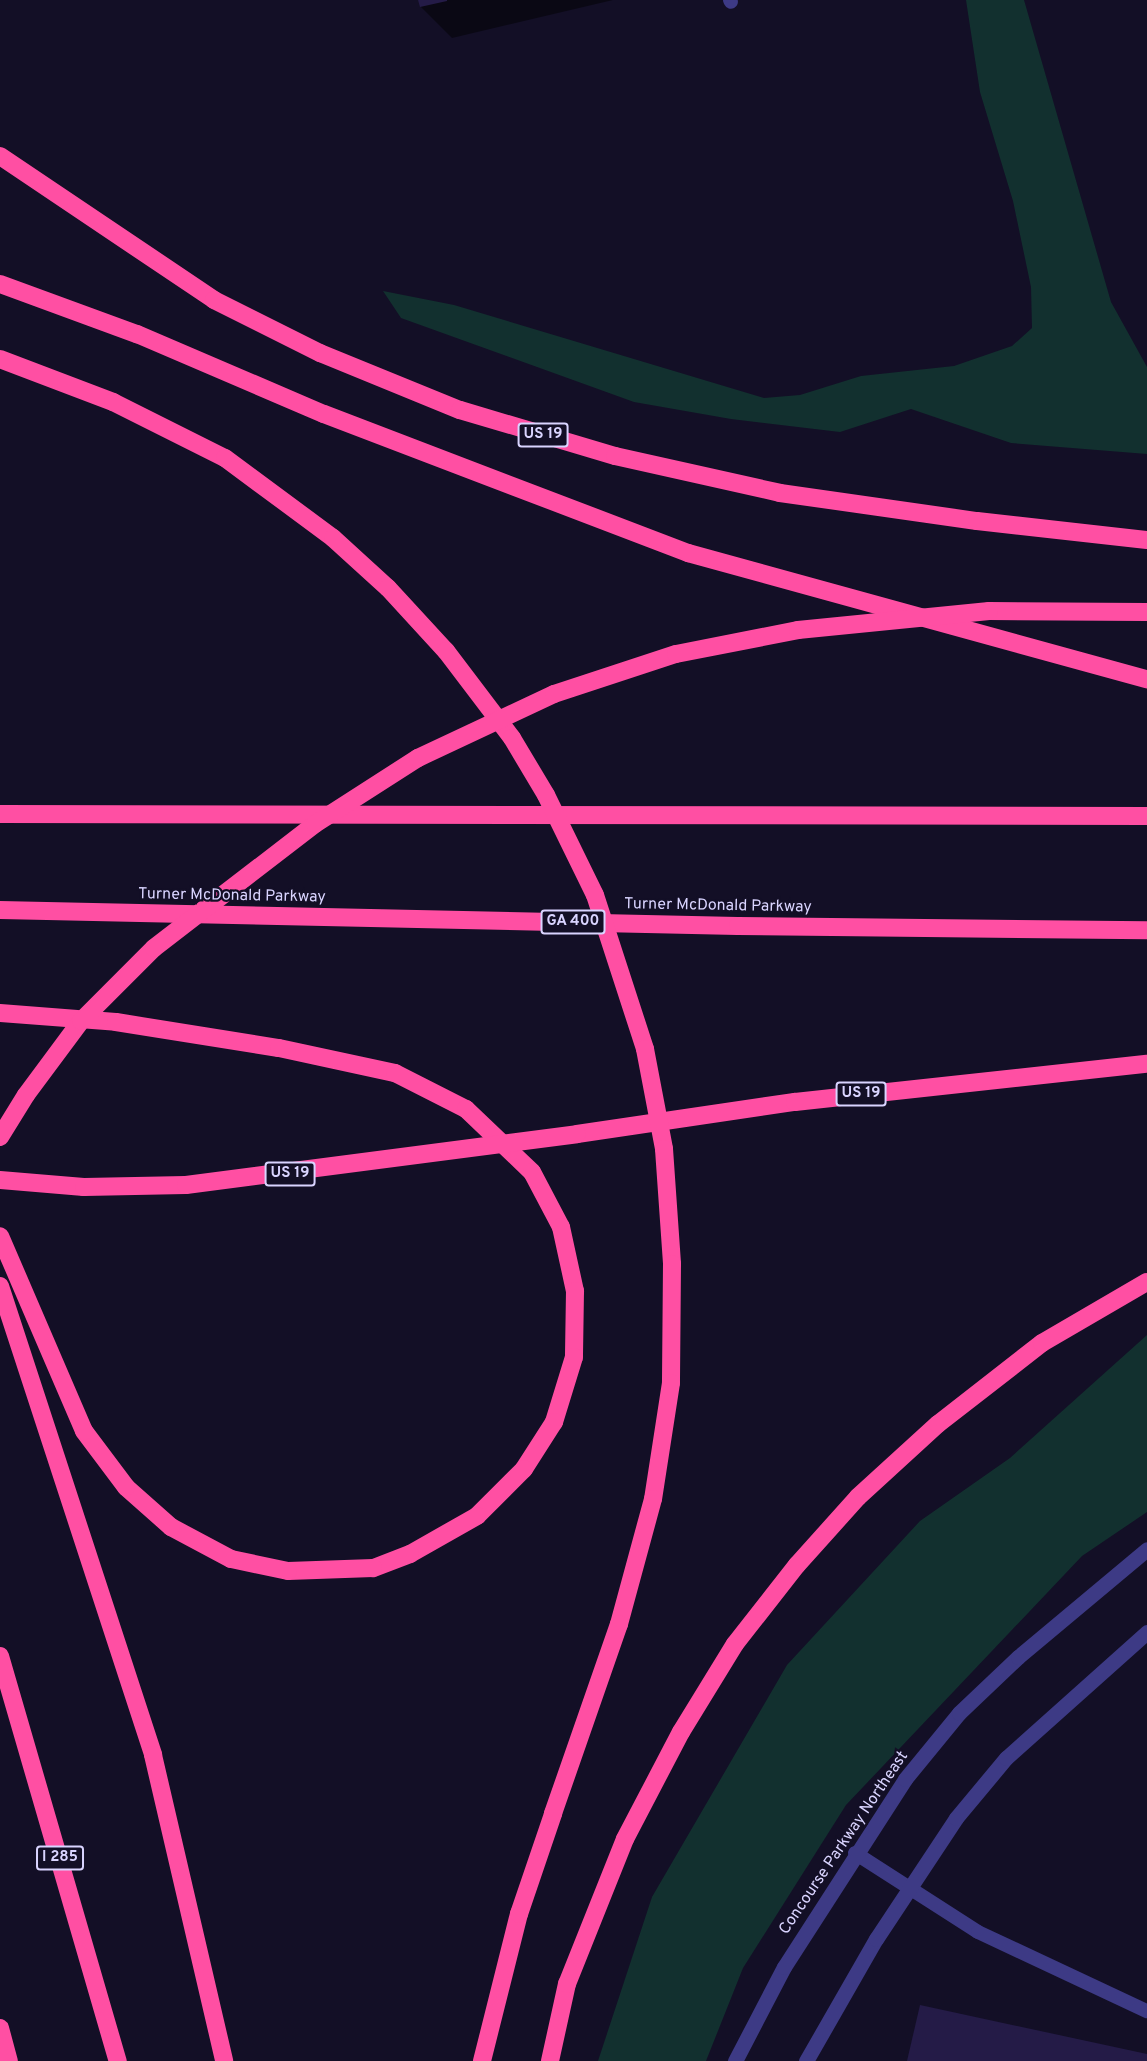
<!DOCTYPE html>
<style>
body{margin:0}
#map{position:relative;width:1147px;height:2061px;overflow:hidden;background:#130f26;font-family:Overpass,sans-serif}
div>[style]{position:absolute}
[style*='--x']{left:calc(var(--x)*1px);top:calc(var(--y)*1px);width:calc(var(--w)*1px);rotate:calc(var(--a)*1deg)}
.green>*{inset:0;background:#12302f}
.shadow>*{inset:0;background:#0007}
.building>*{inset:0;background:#241b47}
.service>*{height:14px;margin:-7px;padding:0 7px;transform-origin:7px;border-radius:7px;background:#3d3a85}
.minor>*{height:15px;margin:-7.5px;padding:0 7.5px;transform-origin:7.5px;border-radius:7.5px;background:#3d3a85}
.motorway>*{height:18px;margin:-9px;padding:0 9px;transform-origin:9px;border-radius:9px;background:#ff4fa3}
.motorway-bridge>*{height:18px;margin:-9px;padding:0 9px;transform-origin:9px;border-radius:9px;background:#ff4fa3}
span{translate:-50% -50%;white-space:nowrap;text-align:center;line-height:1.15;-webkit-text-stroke:4.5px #130f26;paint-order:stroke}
.shield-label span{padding:2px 4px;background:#130f26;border:2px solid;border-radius:4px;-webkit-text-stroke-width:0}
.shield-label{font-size:15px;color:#d9d4ff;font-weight:700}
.street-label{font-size:16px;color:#d9d4ff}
</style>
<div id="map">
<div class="green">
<i style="clip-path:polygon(966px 0,1024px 0,1111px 302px,1147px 367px,1147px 454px,1011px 443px,911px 409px,840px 432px,731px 419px,634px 402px,401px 318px,383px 291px,454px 305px,764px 398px,800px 395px,861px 376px,954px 366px,1012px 346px,1032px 328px,1031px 287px,1013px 201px,980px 92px)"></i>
<i style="clip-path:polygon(1147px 1335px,1147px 1512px,1082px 1556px,846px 1805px,743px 1968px,706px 2061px,598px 2061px,652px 1897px,787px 1665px,920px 1521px,1010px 1458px)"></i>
</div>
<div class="shadow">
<i style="clip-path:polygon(419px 0,613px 0,452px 38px,421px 7px)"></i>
</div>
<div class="building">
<i style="clip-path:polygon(418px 0,447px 0,447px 1px,420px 7px)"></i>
<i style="clip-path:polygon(920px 2005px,1147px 2054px,1147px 2061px,907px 2061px)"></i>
</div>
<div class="service">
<i style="--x:730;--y:0;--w:2;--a:63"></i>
<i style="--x:855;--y:1853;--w:146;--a:32.7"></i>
<i style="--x:978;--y:1932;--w:187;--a:25.1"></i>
</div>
<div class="minor">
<i style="--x:735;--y:2061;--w:106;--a:-62.5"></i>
<i style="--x:784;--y:1967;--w:224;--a:-57.2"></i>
<i style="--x:905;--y:1779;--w:85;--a:-50.7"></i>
<i style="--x:959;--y:1713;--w:81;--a:-43.5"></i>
<i style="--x:1018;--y:1657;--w:168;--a:-39.9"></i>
<i style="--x:806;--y:2061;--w:141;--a:-60.2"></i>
<i style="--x:876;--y:1939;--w:145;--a:-56.5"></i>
<i style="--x:956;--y:1818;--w:78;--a:-50.2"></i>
<i style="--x:1006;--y:1758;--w:189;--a:-41.8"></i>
</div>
<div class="motorway">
<i style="--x:0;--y:156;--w:258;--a:33.9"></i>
<i style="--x:214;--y:300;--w:119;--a:26.6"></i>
<i style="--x:320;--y:353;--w:151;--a:22.2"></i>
<i style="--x:460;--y:410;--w:162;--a:16.5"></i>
<i style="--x:615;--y:456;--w:169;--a:12.6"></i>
<i style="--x:780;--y:493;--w:199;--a:8.1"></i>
<i style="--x:977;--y:521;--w:171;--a:6.4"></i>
<i style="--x:0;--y:284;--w:146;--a:20.1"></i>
<i style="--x:137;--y:334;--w:203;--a:23.2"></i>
<i style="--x:324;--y:414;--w:390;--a:20.9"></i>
<i style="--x:688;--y:553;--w:476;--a:15.4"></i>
<i style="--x:0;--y:359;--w:121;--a:20.8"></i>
<i style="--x:113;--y:402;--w:125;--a:26.6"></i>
<i style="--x:225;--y:458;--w:134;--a:36.5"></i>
<i style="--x:333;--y:538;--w:74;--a:42.3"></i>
<i style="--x:388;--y:588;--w:86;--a:47.4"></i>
<i style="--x:989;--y:611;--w:158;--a:0.4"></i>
<i style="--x:0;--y:814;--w:1147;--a:0.1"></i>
<i style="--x:0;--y:910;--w:738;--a:1.24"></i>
<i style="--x:738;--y:926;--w:409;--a:0.6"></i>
<i style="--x:0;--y:1013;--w:116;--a:4.4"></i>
<i style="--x:116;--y:1022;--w:165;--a:9.1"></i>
<i style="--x:279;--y:1048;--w:119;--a:12.2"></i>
<i style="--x:395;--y:1073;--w:80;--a:26.9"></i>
<i style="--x:466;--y:1109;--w:91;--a:43.7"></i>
<i style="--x:532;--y:1172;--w:62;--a:62.2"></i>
<i style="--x:561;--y:1227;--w:66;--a:77.7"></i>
<i style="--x:575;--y:1291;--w:66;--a:90.9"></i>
<i style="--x:574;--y:1357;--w:68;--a:107.1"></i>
<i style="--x:554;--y:1422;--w:56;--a:122.6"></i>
<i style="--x:524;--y:1469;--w:66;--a:135"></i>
<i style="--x:477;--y:1516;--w:77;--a:150.4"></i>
<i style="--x:410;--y:1554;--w:40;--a:159"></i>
<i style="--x:373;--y:1568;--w:85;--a:178"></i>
<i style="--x:288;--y:1571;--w:58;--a:-168.1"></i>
<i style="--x:231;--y:1559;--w:68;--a:-151.9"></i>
<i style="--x:171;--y:1527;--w:60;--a:-138.4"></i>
<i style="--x:126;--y:1487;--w:70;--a:-126.9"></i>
<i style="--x:84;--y:1431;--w:212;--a:-113.3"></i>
<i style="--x:577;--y:1134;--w:220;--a:-8.4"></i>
<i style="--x:795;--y:1102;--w:354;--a:-6.2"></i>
<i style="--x:0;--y:1137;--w:49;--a:-58.2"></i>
<i style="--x:0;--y:1286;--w:493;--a:71.9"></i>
<i style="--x:153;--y:1755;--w:314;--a:76.9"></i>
<i style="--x:0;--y:1656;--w:422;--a:73.8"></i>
<i style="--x:0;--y:2028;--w:34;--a:75"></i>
<i style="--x:482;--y:2061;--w:152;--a:-75.9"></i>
<i style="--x:519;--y:1914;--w:106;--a:-71.2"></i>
<i style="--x:550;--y:2061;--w:79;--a:-77.6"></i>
<i style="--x:567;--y:1984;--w:156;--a:-68.2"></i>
<i style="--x:625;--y:1839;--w:121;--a:-62.4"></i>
<i style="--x:681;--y:1732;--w:103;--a:-58.5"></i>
<i style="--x:735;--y:1644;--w:100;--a:-51.9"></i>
<i style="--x:797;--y:1565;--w:91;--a:-48.1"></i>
<i style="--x:858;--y:1497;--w:108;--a:-42.4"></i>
<i style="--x:938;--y:1424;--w:132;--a:-37.9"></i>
<i style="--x:1042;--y:1343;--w:121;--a:-30.2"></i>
</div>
<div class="motorway-bridge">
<i style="--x:446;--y:651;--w:109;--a:52.8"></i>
<i style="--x:512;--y:738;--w:66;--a:59.2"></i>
<i style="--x:546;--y:795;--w:111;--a:63.9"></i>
<i style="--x:595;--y:895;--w:162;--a:72"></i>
<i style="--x:645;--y:1049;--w:102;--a:79.2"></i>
<i style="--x:664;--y:1149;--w:115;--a:86"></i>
<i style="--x:672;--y:1264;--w:119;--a:90.5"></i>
<i style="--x:671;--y:1383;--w:117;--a:98.8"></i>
<i style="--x:653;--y:1499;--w:130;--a:105.2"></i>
<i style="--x:619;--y:1624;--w:201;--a:109.2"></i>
<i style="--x:26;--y:1095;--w:92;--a:-53.4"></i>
<i style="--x:81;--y:1021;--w:103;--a:-45"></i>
<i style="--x:154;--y:948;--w:203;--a:-37.6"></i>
<i style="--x:315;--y:824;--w:122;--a:-32.7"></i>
<i style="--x:418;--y:758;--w:150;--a:-25.2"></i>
<i style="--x:554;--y:694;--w:128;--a:-18.2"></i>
<i style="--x:676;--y:654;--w:124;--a:-11.1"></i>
<i style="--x:798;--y:630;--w:192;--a:-5.7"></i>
<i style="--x:0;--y:1180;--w:84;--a:4.8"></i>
<i style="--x:84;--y:1187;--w:102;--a:-1.1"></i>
<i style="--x:186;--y:1185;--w:394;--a:-7.4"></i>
</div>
<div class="shield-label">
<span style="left:543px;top:435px">US 19</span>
<span style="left:573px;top:922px">GA 400</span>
<span style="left:861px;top:1094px">US 19</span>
<span style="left:290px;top:1174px">US 19</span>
<span style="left:60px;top:1858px">I 285</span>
</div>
<div class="street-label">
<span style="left:232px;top:896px;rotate:1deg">Turner McDonald Parkway</span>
<span style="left:718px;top:906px;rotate:1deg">Turner McDonald Parkway</span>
<span style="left:844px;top:1843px;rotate:-56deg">Concourse Parkway Northeast</span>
</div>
</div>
